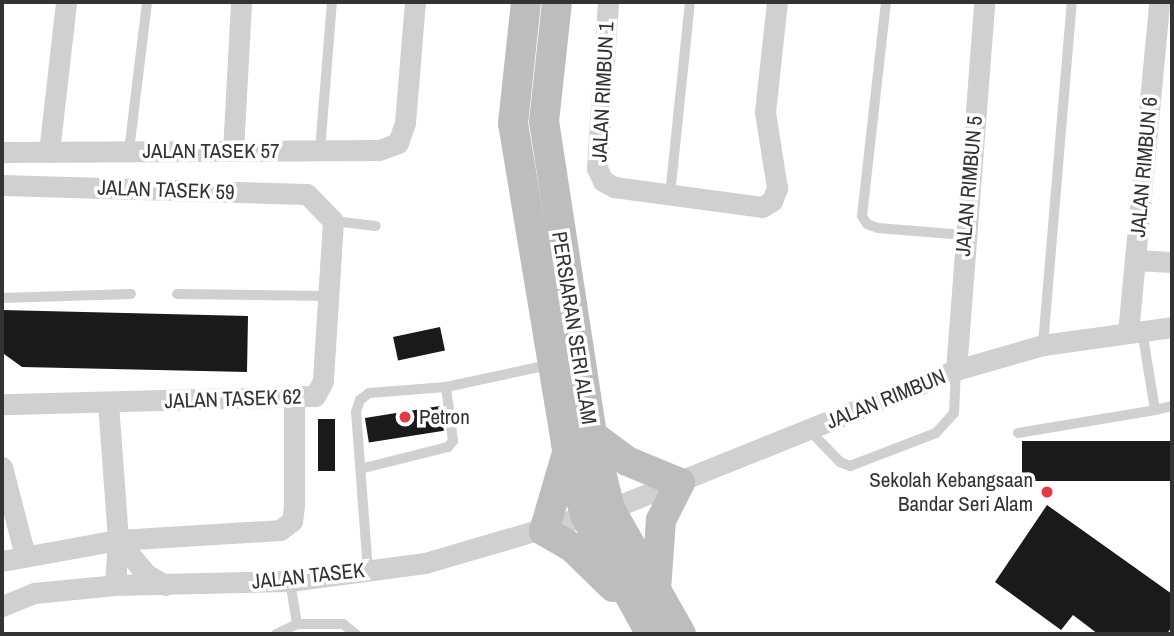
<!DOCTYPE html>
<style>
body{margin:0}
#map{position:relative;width:1174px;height:636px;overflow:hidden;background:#fff;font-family:"Archivo Narrow",sans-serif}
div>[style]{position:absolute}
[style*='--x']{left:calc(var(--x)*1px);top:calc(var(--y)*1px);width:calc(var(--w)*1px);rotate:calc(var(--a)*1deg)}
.building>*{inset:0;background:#1a1a1a;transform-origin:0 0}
.lane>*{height:10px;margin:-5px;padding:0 5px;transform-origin:5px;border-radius:5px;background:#d0d0d0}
.street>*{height:21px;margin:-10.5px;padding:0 10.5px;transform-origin:10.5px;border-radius:10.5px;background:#d0d0d0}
.secondary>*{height:30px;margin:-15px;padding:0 15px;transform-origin:15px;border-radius:15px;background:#bdbdbd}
.dots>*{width:19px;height:19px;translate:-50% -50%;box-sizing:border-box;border:4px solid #fff;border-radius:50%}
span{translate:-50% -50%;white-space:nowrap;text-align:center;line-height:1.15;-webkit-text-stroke:7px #fff;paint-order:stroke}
.street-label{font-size:21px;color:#333}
.poi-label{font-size:21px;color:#333}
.left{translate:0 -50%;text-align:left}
.right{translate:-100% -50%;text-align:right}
.frame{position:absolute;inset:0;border:4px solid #333;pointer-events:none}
</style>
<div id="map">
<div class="building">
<i style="clip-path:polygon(2px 310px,248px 316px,247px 372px,22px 367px,4px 354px)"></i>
<i style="left:440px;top:327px;width:24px;height:48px;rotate:78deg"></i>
<i style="left:440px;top:406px;width:25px;height:76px;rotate:81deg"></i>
<i style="left:318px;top:419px;width:17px;height:52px"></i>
<i style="left:1172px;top:441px;width:40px;height:150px;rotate:90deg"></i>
<i style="clip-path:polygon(1047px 505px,1172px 594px,1172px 626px,1167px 634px,1098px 634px,1073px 615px,1061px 630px,995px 582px)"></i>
</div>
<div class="lane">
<i style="--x:886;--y:2;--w:215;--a:96.4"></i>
<i style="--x:862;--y:216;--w:9;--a:58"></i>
<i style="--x:867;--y:224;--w:12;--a:20"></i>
<i style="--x:878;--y:228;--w:86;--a:4.7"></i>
<i style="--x:320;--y:150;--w:148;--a:-85.4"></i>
<i style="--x:129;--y:151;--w:150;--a:-83.1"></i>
<i style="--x:670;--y:195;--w:194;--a:-84.1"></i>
<i style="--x:333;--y:221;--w:43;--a:6.6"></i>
<i style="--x:177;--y:294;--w:149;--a:0.8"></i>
<i style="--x:2;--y:298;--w:129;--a:-1.8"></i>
<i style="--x:1043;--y:345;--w:344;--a:-85.2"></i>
<i style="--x:1155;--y:410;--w:17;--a:-13"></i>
<i style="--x:809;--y:430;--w:45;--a:45.9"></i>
<i style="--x:840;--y:462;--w:11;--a:22"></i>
<i style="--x:850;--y:466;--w:92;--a:-21"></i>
<i style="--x:936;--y:433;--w:27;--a:-48"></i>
<i style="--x:954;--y:413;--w:43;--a:-87.3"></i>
<i style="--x:1018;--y:433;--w:139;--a:-9.5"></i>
<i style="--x:1155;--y:410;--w:80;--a:-99.3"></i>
<i style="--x:364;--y:468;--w:87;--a:-14"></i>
<i style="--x:448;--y:447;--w:8;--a:-50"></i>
<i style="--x:453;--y:441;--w:54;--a:-97.4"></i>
<i style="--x:368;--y:571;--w:159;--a:-94.3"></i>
<i style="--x:356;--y:412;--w:13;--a:-72"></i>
<i style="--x:360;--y:400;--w:11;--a:-38"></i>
<i style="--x:369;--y:393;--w:77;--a:-4.5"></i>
<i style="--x:446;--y:387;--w:105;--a:-12.1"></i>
<i style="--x:297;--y:624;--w:46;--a:0"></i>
<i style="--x:343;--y:624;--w:16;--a:38"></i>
<i style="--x:276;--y:634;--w:23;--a:-25"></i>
<i style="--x:297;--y:624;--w:44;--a:-99.2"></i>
</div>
<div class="street">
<i style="--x:608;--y:2;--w:166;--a:93.8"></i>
<i style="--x:597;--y:168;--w:14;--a:65"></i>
<i style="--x:603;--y:181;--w:13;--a:29"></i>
<i style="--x:614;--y:187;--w:149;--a:7.7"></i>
<i style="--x:762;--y:207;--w:12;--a:-31"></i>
<i style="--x:772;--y:201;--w:14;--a:-69"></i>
<i style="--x:777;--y:188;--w:77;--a:-99"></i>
<i style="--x:765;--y:112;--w:111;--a:-83.8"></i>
<i style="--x:233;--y:151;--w:149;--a:-86.9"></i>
<i style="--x:2;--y:152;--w:377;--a:-0.3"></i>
<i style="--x:379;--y:150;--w:20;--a:-20"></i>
<i style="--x:398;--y:143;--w:21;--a:-71"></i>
<i style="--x:405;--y:123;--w:121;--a:-85.3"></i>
<i style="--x:49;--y:152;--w:151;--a:-83.5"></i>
<i style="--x:2;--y:185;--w:305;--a:1.7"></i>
<i style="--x:307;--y:194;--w:37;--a:46"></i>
<i style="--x:333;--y:221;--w:160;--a:93.6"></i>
<i style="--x:323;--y:381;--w:17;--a:118"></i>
<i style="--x:315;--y:396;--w:313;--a:178.5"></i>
<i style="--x:1135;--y:260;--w:37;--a:3"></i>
<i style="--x:1128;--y:333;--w:332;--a:-84.6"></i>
<i style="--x:956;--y:370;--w:369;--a:-85.6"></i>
<i style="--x:108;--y:403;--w:137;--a:85.8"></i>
<i style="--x:118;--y:540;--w:45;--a:93.8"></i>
<i style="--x:2;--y:467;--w:91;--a:75.4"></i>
<i style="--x:118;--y:540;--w:44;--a:50.5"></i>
<i style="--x:146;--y:574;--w:22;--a:30"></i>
<i style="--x:2;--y:561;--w:118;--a:-10.3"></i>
<i style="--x:118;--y:540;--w:162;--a:-3.5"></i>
<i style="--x:280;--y:530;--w:15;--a:-37"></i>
<i style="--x:292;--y:521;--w:15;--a:-82"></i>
<i style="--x:294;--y:506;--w:106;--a:-90"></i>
<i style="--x:2;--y:606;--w:35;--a:-22"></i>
<i style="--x:34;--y:593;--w:81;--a:-5.6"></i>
<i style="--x:115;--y:585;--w:175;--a:-1.3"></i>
<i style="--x:290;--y:581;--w:136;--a:-7.6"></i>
<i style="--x:425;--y:563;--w:193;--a:-16.3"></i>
<i style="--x:610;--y:509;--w:373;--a:-21.9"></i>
<i style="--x:956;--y:370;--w:91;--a:-16"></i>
<i style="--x:1043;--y:345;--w:130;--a:-7.9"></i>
</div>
<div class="secondary">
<i style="--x:526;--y:2;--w:122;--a:96.1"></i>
<i style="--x:513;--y:123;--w:325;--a:80.6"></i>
<i style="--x:566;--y:444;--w:73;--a:75"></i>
<i style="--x:585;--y:515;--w:136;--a:61"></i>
<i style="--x:557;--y:2;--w:120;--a:96.2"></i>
<i style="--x:544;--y:121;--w:318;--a:81.3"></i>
<i style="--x:592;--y:435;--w:76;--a:76.3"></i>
<i style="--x:610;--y:509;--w:144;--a:60.4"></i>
<i style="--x:592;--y:435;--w:44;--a:36.6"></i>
<i style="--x:627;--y:461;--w:57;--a:22.5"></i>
<i style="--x:680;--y:483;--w:42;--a:117.2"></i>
<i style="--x:661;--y:520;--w:70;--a:94.1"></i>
<i style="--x:567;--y:453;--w:81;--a:106.4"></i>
<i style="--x:544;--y:531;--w:34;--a:30"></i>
<i style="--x:573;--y:548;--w:56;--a:44.3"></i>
</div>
<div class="dots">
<i style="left:405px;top:417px;background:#e63946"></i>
<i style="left:1047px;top:492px;background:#e63946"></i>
</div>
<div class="street-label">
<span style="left:603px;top:92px;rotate:-87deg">JALAN RIMBUN 1</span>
<span style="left:211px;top:151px">JALAN TASEK 57</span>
<span style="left:1144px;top:167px;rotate:-85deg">JALAN RIMBUN 6</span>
<span style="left:969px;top:186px;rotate:-85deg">JALAN RIMBUN 5</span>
<span style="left:166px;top:190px;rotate:2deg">JALAN TASEK 59</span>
<span style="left:574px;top:328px;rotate:81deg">PERSIARAN SERI ALAM</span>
<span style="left:233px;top:399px;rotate:-2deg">JALAN TASEK 62</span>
<span style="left:886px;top:399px;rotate:-22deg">JALAN RIMBUN</span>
<span style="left:308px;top:576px;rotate:-6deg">JALAN TASEK</span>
</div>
<div class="poi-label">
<span class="left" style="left:419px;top:417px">Petron</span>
<span class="right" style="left:1033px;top:492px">Sekolah Kebangsaan<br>Bandar Seri Alam</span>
</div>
<div class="frame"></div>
</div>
